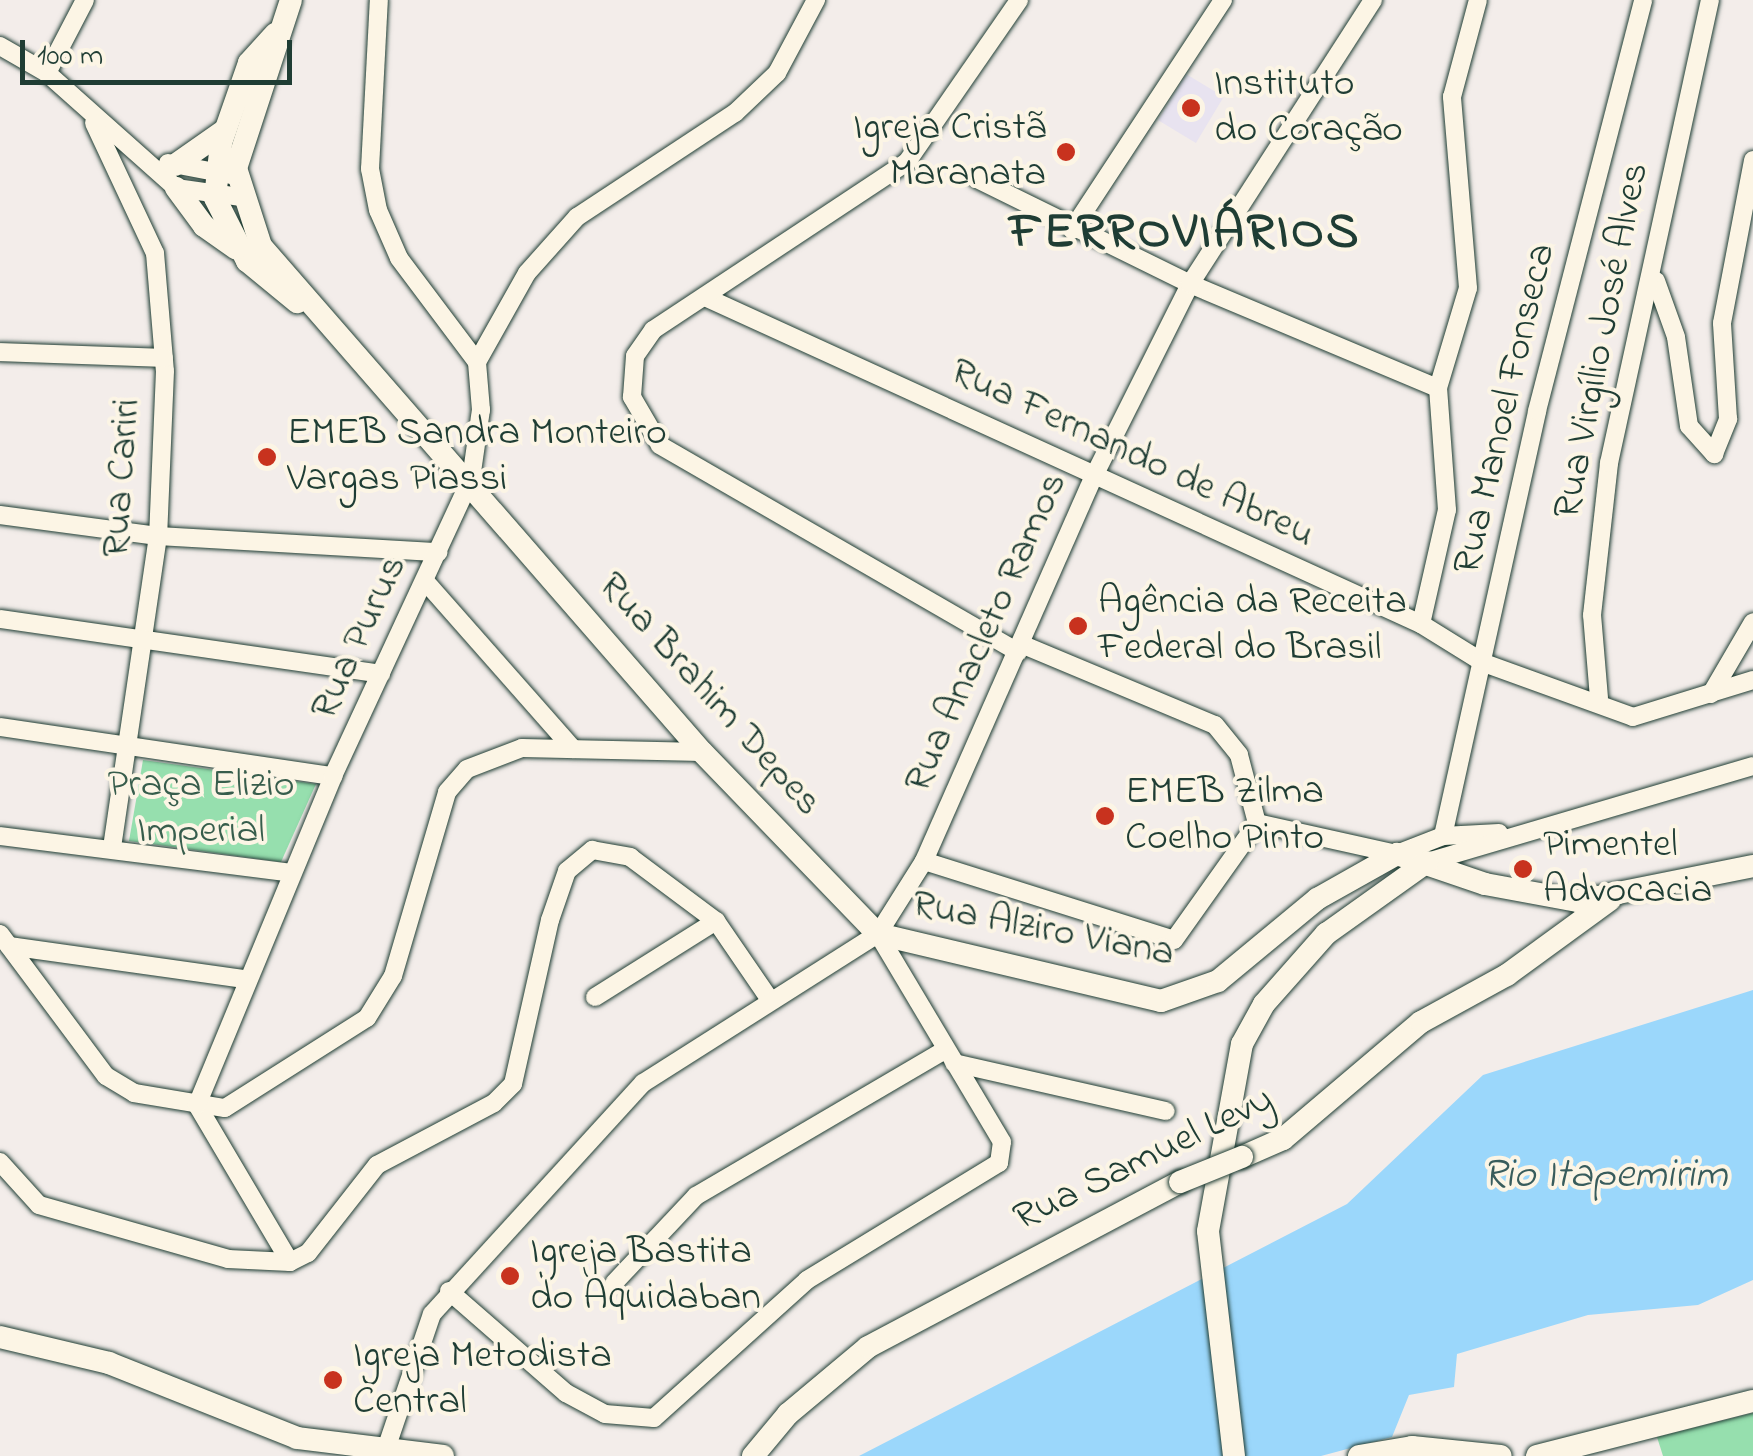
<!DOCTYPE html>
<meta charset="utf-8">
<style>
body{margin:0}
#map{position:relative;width:1753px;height:1456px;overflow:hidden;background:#f3edea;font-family:"Indie Flower",sans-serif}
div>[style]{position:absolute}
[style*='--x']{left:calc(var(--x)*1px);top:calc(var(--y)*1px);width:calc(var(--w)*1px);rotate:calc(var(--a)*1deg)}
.built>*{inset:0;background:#e8e3f0;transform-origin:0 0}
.green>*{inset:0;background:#96dfae}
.water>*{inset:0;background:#9bd7fb}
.roads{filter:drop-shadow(0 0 2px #1f3d34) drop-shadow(0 0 2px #1f3d34)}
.street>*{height:18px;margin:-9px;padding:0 9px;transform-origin:9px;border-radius:9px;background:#fcf5e5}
.secondary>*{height:22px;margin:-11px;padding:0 11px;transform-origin:11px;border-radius:11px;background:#fcf5e5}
.bridges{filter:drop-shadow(0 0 2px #1f3d34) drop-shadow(0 0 2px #1f3d34)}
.secondary-bridge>*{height:22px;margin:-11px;padding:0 11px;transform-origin:11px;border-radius:11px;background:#fcf5e5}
.dots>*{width:28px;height:28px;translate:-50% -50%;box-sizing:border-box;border:5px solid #fcf5e5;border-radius:50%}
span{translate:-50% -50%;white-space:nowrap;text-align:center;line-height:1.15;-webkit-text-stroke:8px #fcf5e5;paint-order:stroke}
.poi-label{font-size:40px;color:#1f3d34}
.left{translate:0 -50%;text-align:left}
.right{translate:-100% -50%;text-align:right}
.street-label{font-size:40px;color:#1f3d34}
.park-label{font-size:40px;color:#375d4c}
.water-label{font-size:42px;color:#385c5c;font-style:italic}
.district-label{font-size:50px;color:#1f3d34;font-weight:700;letter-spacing:2.5px}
.scale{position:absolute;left:20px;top:40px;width:272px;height:45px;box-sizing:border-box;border:5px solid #1f3d34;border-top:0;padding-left:12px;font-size:30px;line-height:35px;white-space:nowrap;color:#1f3d34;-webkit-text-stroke:8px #fcf5e5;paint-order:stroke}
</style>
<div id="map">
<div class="built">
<i style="left:1186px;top:74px;width:44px;height:54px;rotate:31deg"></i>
</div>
<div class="green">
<i style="clip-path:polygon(143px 760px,316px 784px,281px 862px,129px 841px)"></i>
<i style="clip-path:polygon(1753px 1413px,1753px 1456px,1663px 1456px,1657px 1437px)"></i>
</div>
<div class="water">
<i style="clip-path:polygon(1753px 990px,1753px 1280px,1698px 1305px,1588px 1315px,1457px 1354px,1454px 1387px,1409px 1395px,1392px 1437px,1321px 1456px,859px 1456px,1347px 1204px,1483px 1075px)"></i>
</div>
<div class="roads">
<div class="street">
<i style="--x:0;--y:46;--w:54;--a:29.9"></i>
<i style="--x:47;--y:73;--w:173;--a:41.7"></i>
<i style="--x:176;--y:188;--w:66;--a:7.9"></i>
<i style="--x:47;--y:73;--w:82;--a:-62.5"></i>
<i style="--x:94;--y:123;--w:144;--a:64.9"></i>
<i style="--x:155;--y:253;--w:118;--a:85.2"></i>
<i style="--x:165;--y:371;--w:165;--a:92.4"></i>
<i style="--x:158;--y:536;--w:316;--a:98.4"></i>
<i style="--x:168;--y:163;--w:64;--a:10.8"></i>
<i style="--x:977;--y:179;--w:237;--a:26.2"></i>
<i style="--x:1190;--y:284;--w:269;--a:22.8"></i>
<i style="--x:1072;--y:230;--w:275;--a:-56.7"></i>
<i style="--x:1656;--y:281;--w:59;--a:70.3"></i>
<i style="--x:1676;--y:337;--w:90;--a:81.7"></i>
<i style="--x:1689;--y:426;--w:38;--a:48"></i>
<i style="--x:1714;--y:454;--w:38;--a:-68"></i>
<i style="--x:1728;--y:419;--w:96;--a:-93.6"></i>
<i style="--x:1722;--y:323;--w:166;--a:-79.2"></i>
<i style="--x:705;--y:297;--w:787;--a:24.55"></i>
<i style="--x:1421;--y:624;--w:74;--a:31.8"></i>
<i style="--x:1484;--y:663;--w:158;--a:19.9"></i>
<i style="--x:1633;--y:717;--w:126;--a:-17.1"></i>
<i style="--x:0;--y:352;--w:164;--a:2.1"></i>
<i style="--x:477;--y:362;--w:102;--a:-60.7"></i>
<i style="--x:527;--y:273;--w:75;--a:-48.2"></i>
<i style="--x:577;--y:217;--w:189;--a:-33.4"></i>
<i style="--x:735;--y:113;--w:58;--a:-43.6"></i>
<i style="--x:777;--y:73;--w:83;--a:-61.9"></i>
<i style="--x:0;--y:515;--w:159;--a:7.6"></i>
<i style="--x:158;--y:536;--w:281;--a:3.3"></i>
<i style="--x:425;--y:581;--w:224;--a:48.6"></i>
<i style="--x:0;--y:619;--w:385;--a:8.2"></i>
<i style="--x:1421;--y:624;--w:117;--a:-77.2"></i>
<i style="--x:1447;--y:510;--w:122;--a:-94.2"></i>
<i style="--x:1438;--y:388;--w:104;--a:-73.3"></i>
<i style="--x:1468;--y:288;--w:192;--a:-94.8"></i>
<i style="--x:1452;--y:97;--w:100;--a:-75"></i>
<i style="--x:1021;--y:644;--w:210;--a:22.7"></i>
<i style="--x:1215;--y:725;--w:38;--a:51"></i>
<i style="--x:1239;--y:755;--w:70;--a:75.2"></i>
<i style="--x:1018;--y:652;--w:414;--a:-150"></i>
<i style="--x:660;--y:445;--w:56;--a:-120.3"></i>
<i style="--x:632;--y:397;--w:41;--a:-85.8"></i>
<i style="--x:635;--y:356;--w:32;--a:-55"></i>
<i style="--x:653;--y:330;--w:305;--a:-33.5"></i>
<i style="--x:907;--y:162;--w:197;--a:-55.3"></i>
<i style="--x:1711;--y:694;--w:83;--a:-59.7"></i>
<i style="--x:1599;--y:698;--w:83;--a:-94.8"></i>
<i style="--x:1592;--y:615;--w:153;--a:-83.6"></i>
<i style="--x:1609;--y:463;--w:474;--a:-77.7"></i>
<i style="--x:0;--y:727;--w:337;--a:8.4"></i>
<i style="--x:1257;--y:823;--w:143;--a:12.5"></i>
<i style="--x:1397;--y:854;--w:49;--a:-21.4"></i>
<i style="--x:1443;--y:836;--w:56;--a:-3.1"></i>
<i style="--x:0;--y:836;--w:293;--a:7.2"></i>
<i style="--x:1443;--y:836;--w:435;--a:-77.5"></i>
<i style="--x:1537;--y:411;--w:424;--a:-75.5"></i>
<i style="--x:924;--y:861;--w:262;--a:17.5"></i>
<i style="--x:1174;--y:940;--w:143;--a:-54.6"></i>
<i style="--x:1427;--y:862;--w:340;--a:-16.4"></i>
<i style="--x:0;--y:934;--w:177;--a:53.3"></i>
<i style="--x:106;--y:1076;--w:33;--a:31"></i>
<i style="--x:134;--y:1093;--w:92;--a:9.4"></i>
<i style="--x:225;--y:1108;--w:168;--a:-32.4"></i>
<i style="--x:367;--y:1018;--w:49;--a:-58.2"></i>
<i style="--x:393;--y:976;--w:192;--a:-73.6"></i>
<i style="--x:447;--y:792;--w:30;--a:-49"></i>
<i style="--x:467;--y:769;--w:59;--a:-20.9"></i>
<i style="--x:522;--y:748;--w:180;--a:1.3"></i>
<i style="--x:9;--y:946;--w:238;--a:8"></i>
<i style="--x:595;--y:997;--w:143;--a:-32.1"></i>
<i style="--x:954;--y:1063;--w:217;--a:12.8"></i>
<i style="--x:0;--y:1162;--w:58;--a:47.8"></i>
<i style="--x:39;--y:1205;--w:197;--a:15.9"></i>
<i style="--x:228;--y:1259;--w:62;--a:2.8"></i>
<i style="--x:290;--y:1262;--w:20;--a:-27"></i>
<i style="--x:308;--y:1253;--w:112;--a:-51.9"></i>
<i style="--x:377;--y:1165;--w:132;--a:-27.9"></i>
<i style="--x:494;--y:1103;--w:27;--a:-45"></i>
<i style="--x:513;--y:1084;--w:168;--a:-77.3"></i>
<i style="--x:550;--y:920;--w:52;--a:-70.9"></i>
<i style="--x:567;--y:871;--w:33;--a:-40"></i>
<i style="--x:592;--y:850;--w:39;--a:10"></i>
<i style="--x:630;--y:857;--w:107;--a:36.7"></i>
<i style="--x:716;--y:921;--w:92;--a:55.6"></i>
<i style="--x:290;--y:1262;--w:182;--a:-120.6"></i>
<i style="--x:197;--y:1105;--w:356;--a:-67.5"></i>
<i style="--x:333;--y:776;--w:327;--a:-65.1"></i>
<i style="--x:471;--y:479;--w:70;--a:-81.8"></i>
<i style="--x:481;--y:410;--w:48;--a:-94.8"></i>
<i style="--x:477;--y:362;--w:130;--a:-126.9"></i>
<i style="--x:399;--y:258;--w:52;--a:-113.6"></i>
<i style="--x:378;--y:210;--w:42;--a:-101"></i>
<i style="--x:370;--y:169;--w:169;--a:-87"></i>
<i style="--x:614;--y:1283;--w:120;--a:-46.7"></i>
<i style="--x:696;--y:1196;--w:289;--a:-30.4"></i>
<i style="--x:449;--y:1291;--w:155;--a:41.1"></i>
<i style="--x:566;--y:1393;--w:44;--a:28.3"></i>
<i style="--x:605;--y:1414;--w:49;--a:4.7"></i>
<i style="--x:654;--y:1418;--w:206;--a:-42"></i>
<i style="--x:807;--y:1280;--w:225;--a:-31.4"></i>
<i style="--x:999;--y:1163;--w:21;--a:-82"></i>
<i style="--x:1002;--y:1142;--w:242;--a:-120.8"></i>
<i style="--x:388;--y:1443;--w:136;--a:-71.2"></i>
<i style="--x:432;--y:1314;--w:313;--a:-47.6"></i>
<i style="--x:643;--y:1083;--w:278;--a:-32.4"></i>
<i style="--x:878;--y:934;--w:86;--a:-57.8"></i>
<i style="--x:924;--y:861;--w:421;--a:-66.2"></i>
<i style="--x:1094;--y:476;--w:215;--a:-63.4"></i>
<i style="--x:1190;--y:284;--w:338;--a:-57.2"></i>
</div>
<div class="secondary">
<i style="--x:291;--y:0;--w:177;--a:108.1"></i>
<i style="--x:236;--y:168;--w:82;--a:72.2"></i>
<i style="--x:261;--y:246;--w:671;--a:48.93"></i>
<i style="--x:702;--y:752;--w:253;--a:46"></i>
<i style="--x:878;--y:934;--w:291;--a:13.3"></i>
<i style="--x:1161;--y:1001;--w:60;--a:-19.3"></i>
<i style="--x:1218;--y:981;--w:129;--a:-39.6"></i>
<i style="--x:1317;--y:899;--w:92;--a:-29.4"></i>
<i style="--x:1397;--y:854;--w:93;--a:18.8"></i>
<i style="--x:1485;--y:884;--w:95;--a:10.4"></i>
<i style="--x:1578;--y:901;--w:178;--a:-11.3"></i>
<i style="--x:275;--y:34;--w:39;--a:132"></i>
<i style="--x:249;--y:63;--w:85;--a:109.3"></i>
<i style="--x:221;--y:143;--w:55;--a:96.2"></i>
<i style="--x:215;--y:198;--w:71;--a:63.1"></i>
<i style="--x:247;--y:261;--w:65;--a:39.4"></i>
<i style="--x:175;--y:165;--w:61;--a:-35"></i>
<i style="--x:176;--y:188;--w:47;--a:53.6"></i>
<i style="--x:204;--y:226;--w:39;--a:35"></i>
<i style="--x:1242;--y:1157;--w:45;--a:-23.7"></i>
<i style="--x:1283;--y:1139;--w:181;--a:-40.3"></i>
<i style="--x:1421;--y:1022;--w:98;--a:-28.7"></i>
<i style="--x:1507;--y:975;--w:127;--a:-36.1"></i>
<i style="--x:0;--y:1337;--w:112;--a:13.4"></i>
<i style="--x:109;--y:1363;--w:202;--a:21.7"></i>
<i style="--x:297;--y:1438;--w:147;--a:7"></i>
<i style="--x:753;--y:1456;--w:55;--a:-50.2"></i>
<i style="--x:788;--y:1414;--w:104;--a:-39.9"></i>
<i style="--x:868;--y:1347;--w:353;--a:-27.9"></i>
<i style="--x:1234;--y:1456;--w:226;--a:-96.6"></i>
<i style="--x:1208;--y:1231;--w:190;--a:-79.7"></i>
<i style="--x:1242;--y:1044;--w:46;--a:-61.2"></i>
<i style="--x:1264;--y:1004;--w:94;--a:-48.5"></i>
<i style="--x:1326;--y:934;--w:124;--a:-35.5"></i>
<i style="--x:1359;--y:1456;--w:54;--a:-9.6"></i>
<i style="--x:1412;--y:1447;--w:89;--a:5.8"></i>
<i style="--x:1537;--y:1456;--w:223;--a:-14.3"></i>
</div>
</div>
<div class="bridges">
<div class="secondary-bridge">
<i style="--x:1180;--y:1182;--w:67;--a:-22"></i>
</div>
</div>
<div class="dots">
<i style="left:1191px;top:108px;background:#c8321e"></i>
<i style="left:1066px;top:152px;background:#c8321e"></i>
<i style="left:267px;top:457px;background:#c8321e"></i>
<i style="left:1078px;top:626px;background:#c8321e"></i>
<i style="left:1105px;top:816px;background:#c8321e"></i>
<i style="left:1523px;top:869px;background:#c8321e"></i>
<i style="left:510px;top:1276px;background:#c8321e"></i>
<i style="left:333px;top:1380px;background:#c8321e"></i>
</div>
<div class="poi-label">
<span class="left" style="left:1214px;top:108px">Instituto<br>do Coração</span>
<span class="right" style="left:1046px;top:152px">Igreja Cristã<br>Maranata</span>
<span class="left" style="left:287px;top:457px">EMEB Sandra Monteiro<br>Vargas Piassi</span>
<span class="left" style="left:1098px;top:626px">Agência da Receita<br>Federal do Brasil</span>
<span class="left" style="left:1125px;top:816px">EMEB Zilma<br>Coelho Pinto</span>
<span class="left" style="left:1543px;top:869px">Pimentel<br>Advocacia</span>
<span class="left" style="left:530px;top:1276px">Igreja Bastita<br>do Aquidaban</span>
<span class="left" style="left:353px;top:1380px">Igreja Metodista<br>Central</span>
</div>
<div class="street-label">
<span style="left:1603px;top:341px;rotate:-79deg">Rua Virgílio José Alves</span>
<span style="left:1506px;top:409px;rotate:-77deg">Rua Manoel Fonseca</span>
<span style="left:1132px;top:454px;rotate:25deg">Rua Fernando de Abreu</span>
<span style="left:123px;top:478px;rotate:-86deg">Rua Cariri</span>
<span style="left:987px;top:633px;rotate:-66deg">Rua Anacleto Ramos</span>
<span style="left:360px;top:638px;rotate:-65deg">Rua Purus</span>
<span style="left:709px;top:695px;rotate:48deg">Rua Brahim Depes</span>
<span style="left:1043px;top:930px;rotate:11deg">Rua Alziro Viana</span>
<span style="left:1144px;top:1160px;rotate:-26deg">Rua Samuel Levy</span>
</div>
<div class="park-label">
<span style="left:201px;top:809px">Praça Elizio<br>Imperial</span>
</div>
<div class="water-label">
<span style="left:1605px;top:1176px">Rio Itapemirim</span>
</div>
<div class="district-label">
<span style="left:1185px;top:234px">FERROVIÁRIOS</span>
</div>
<div class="scale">100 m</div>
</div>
